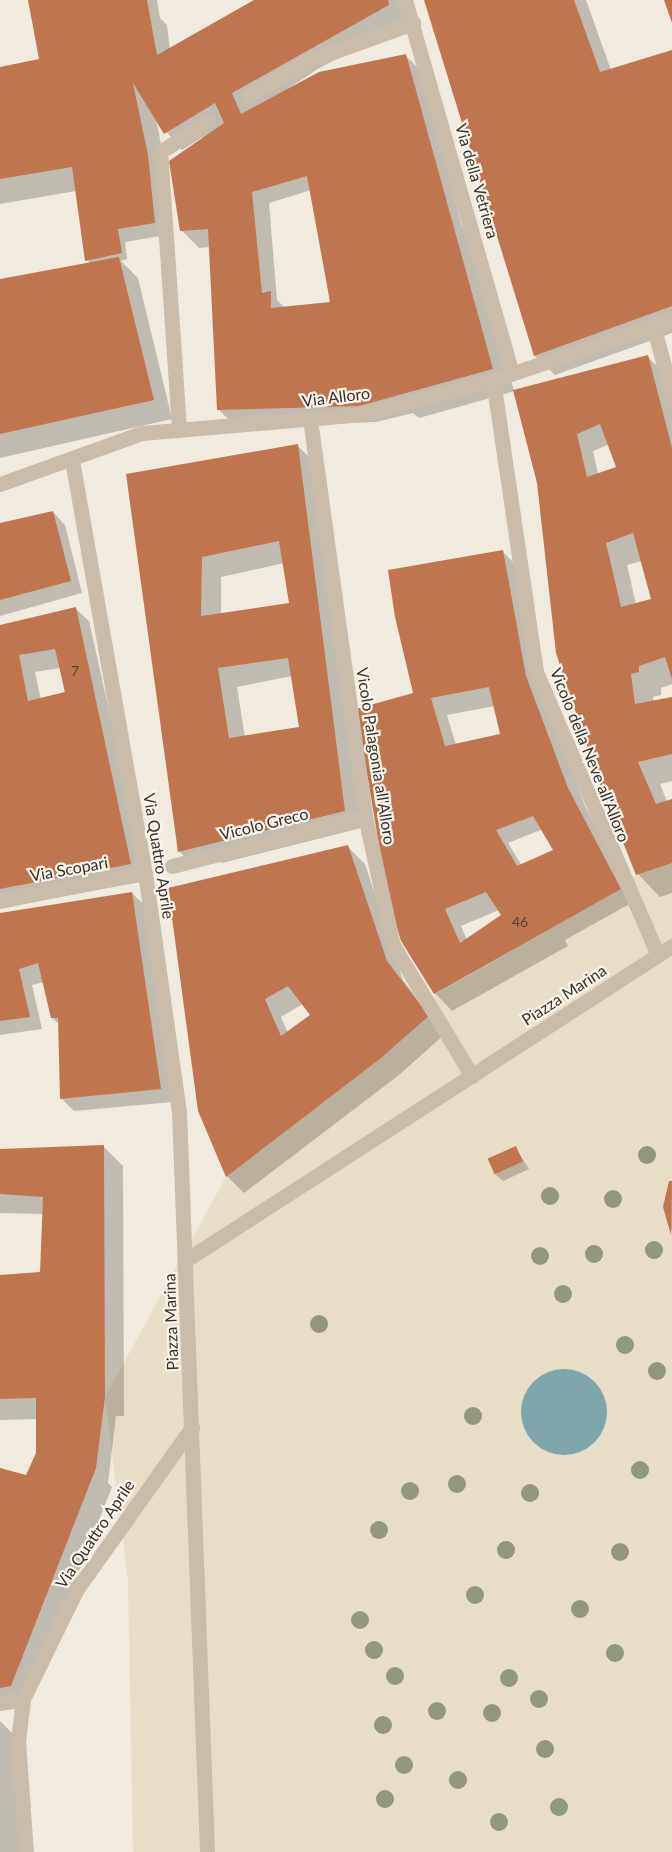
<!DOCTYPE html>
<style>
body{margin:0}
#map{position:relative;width:672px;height:1852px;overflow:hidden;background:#f1eade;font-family:Lato,sans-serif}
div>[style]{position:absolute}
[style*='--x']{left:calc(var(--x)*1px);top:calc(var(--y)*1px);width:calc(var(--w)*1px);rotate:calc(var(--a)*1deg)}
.plaza>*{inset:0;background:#e8ddc6}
.water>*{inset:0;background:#7fa6ad}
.round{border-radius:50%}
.shadow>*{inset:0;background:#0003}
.building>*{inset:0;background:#bf764f;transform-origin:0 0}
.minor>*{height:15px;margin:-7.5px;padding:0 7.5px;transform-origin:7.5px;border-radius:7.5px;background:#c9bcab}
.trees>*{width:18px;height:18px;margin:-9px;border-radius:50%;background:#91987e}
span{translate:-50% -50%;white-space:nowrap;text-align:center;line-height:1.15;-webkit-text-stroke:4.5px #f9f4eb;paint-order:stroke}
.number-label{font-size:14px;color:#594133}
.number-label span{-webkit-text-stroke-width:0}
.street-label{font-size:16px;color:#372f2a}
</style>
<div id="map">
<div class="plaza">
<i style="clip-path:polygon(672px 863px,672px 1852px,133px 1852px,128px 1581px,105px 1397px,226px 1177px,381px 1058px,429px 1017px,426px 1000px,621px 889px,636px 875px)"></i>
</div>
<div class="water">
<i class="round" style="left:521px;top:1369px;width:86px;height:86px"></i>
</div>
<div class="shadow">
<i style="clip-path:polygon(evenodd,30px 0,157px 0,160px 18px,167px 25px,170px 50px,257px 0,398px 0,405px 22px,316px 70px,285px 91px,405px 55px,422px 72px,462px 227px,471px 237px,514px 391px,648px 357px,665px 374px,672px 401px,672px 684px,661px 688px,661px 695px,653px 697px,654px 702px,672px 699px,672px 781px,660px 784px,667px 802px,672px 801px,672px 893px,660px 897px,638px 874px,515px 391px,419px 418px,413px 413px,376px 422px,236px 427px,219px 410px,211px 247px,199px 248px,182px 231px,203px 137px,182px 150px,156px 119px,167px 174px,167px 235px,125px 242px,127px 259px,121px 261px,138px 278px,172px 419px,0 458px,0 281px,89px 264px,76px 191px,0 204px,0 68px,41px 61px,30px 0,311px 190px,332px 303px,285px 308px,277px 300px,269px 203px,311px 190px,30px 0,610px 444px,618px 467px,598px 474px,593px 451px,610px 444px,30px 0,642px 561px,653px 600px,636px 604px,627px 565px,642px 561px)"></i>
<i style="clip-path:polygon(425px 0,586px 0,611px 70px,672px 51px,672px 333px,555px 375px,535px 356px)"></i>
<i style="clip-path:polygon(evenodd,298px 446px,318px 466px,361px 828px,222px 863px,213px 854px,192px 864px,179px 851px,128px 475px,298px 446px,284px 563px,290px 604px,221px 615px,221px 577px,284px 563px,298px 446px,292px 676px,300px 729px,245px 737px,237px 687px,292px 676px)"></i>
<i style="clip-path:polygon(53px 512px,65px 525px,82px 593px,0 616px,0 525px)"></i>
<i style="clip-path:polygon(evenodd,502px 551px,525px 574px,543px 694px,585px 806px,633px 902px,565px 940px,568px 946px,452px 1011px,435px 993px,402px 940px,415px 694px,502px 551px,495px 706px,502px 735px,456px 745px,447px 715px,495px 706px,502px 551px,543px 829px,555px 851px,522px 866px,508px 843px,543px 829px,502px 551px,499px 910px,503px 916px,467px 940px,461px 926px,499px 910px)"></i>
<i style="clip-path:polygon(evenodd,76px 609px,89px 621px,147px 880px,0 909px,0 627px,76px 609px,60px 668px,65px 694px,41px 700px,35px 672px,60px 668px)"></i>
<i style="clip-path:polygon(evenodd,348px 847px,365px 864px,403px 980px,445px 1034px,399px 1075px,244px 1193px,227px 1176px,200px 1110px,348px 847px,303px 1004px,312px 1015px,288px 1033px,281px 1017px,303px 1004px)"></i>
<i style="clip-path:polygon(132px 893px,145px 906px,173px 1102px,74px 1111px,62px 1099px,60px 1025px,52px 1018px,44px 982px,32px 985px,42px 1029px,0 1035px,0 915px)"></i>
<i style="clip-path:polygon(103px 1146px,123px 1166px,124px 1416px,116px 1416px,108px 1483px,112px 1487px,27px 1703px,0 1707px,0 1469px,27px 1478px,38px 1453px,38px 1419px,0 1420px,0 1277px,41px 1274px,44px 1214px,0 1213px,0 1151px)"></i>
<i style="clip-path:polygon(515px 1147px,529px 1169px,503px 1181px,496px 1175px)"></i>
<i style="clip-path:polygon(672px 1182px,672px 1232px,664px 1207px)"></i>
<i style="clip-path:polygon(0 1721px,13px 1734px,20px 1852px,0 1852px)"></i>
</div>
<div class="building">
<i style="clip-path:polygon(evenodd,28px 0,147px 0,157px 55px,254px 0,388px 0,389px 5px,232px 93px,241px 114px,319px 72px,406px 54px,493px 369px,359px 406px,217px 410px,208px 229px,180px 231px,169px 161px,224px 123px,215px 103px,164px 134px,133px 83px,148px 155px,155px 223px,118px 229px,122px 253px,85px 261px,72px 167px,0 179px,0 67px,39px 59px,28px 0,307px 176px,330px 302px,271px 308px,271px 291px,262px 293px,252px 192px,307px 176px)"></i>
<i style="clip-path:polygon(424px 0,574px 0,600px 72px,672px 50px,672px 306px,534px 356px)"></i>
<i style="clip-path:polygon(664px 0,672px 0,672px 23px)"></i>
<i style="clip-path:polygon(119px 257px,154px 400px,0 434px,0 279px)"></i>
<i style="clip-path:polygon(evenodd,648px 355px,672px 448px,672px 679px,665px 657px,639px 666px,639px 672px,631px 674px,635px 704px,672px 697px,672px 754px,638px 762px,656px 804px,672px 799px,672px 863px,636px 875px,599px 782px,556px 653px,537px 483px,513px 390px,648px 355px,600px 424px,616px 467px,587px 477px,577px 434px,600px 424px,648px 355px,633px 533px,651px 599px,621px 607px,606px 543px,633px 533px)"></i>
<i style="clip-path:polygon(evenodd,298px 444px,345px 811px,178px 852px,126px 474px,298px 444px,279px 541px,289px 603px,201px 616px,202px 557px,279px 541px,298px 444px,288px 658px,299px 727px,229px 738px,218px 668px,288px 658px)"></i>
<i style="clip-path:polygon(53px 511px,71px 581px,0 600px,0 523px)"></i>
<i style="clip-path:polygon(evenodd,503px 550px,526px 676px,568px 788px,621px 889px,434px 994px,401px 941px,388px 898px,356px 709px,413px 693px,395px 617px,388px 570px,503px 550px,489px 687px,500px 734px,445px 746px,431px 698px,489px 687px,503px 550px,533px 816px,553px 850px,517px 866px,496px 830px,533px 816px,503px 550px,486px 892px,501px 915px,460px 943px,445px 909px,486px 892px)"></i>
<i style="clip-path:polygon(evenodd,76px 607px,131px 864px,0 889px,0 625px,76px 607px,55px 649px,65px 692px,28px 701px,19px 655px,55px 649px)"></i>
<i style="clip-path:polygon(evenodd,348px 845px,387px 961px,429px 1016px,381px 1058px,226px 1177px,198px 1111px,168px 888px,348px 845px,288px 986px,310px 1015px,281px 1036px,265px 999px,288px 986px)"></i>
<i style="clip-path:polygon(132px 892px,161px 1089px,60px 1099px,58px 1018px,51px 1018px,38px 963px,19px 969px,30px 1017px,0 1021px,0 913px)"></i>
<i style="clip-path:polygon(104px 1145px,105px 1397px,96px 1468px,11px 1686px,0 1688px,0 1468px,26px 1475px,36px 1453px,36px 1398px,0 1399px,0 1275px,40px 1272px,43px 1197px,0 1194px,0 1149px)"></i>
<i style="left:516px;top:1146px;width:17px;height:31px;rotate:66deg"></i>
<i style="clip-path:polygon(669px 1181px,672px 1181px,671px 1235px,663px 1207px)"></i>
</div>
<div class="minor">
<i style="--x:405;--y:0;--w:388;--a:74"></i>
<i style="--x:249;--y:95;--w:68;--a:-30"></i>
<i style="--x:308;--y:61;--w:112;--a:-19.9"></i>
<i style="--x:653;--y:325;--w:73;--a:74.8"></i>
<i style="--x:493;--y:380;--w:295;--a:81.6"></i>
<i style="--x:536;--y:672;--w:308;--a:66.7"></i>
<i style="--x:310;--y:419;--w:401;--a:82.1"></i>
<i style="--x:365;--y:816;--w:132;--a:77.8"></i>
<i style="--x:393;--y:945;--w:153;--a:58.9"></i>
<i style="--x:179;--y:428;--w:277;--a:-93.9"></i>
<i style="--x:160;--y:152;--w:57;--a:-32.9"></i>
<i style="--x:72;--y:460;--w:419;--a:80"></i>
<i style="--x:145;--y:873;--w:241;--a:81.9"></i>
<i style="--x:179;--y:1112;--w:741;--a:87.83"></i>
<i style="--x:0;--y:484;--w:151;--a:-19.8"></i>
<i style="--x:142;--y:433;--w:221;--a:-4.9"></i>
<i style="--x:362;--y:414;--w:135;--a:-14.5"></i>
<i style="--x:493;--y:380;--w:189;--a:-18.8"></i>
<i style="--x:172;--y:866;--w:199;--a:-14.5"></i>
<i style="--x:0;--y:900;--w:147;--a:-10.5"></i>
<i style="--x:186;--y:1260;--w:579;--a:-32.87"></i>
<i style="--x:0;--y:1703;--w:23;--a:-10"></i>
<i style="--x:26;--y:1852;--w:111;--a:-94.1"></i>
<i style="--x:18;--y:1741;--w:42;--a:-83.2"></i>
<i style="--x:23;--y:1699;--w:123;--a:-63.9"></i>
<i style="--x:77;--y:1589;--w:199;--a:-54.6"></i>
</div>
<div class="trees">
<i style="left:647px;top:1155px"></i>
<i style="left:550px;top:1196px"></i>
<i style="left:613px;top:1199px"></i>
<i style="left:654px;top:1250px"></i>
<i style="left:594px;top:1254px"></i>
<i style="left:540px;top:1256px"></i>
<i style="left:563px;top:1294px"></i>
<i style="left:319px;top:1324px"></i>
<i style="left:625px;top:1345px"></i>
<i style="left:657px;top:1371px"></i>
<i style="left:473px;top:1416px"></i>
<i style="left:640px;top:1470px"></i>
<i style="left:457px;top:1484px"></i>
<i style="left:410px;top:1491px"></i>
<i style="left:530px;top:1493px"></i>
<i style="left:379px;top:1530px"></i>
<i style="left:506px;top:1550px"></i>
<i style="left:620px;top:1552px"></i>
<i style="left:475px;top:1595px"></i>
<i style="left:580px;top:1609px"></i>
<i style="left:360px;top:1620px"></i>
<i style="left:374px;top:1650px"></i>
<i style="left:615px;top:1653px"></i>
<i style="left:395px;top:1676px"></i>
<i style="left:509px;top:1678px"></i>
<i style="left:539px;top:1699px"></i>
<i style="left:437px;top:1711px"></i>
<i style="left:492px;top:1713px"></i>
<i style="left:383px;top:1725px"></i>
<i style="left:545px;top:1749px"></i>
<i style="left:404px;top:1765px"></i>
<i style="left:458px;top:1780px"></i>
<i style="left:385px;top:1799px"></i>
<i style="left:559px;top:1807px"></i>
<i style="left:499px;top:1822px"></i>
</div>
<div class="number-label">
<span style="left:75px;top:671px">7</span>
<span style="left:520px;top:922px">46</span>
</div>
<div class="street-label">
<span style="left:477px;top:181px;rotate:74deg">Via della Vetriera</span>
<span style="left:336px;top:397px;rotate:-7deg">Via Alloro</span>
<span style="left:590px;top:755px;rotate:68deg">Vicolo della Neve all'Alloro</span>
<span style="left:376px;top:756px;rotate:81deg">Vicolo Palagonia all'Alloro</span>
<span style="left:264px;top:824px;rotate:-14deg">Vicolo Greco</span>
<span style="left:159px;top:856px;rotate:81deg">Via Quattro Aprile</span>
<span style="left:69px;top:869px;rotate:-10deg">Via Scopari</span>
<span style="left:564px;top:995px;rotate:-33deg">Piazza Marina</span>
<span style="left:171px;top:1322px;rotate:-92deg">Piazza Marina</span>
<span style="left:95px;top:1534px;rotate:-56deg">Via Quattro Aprile</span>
</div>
</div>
